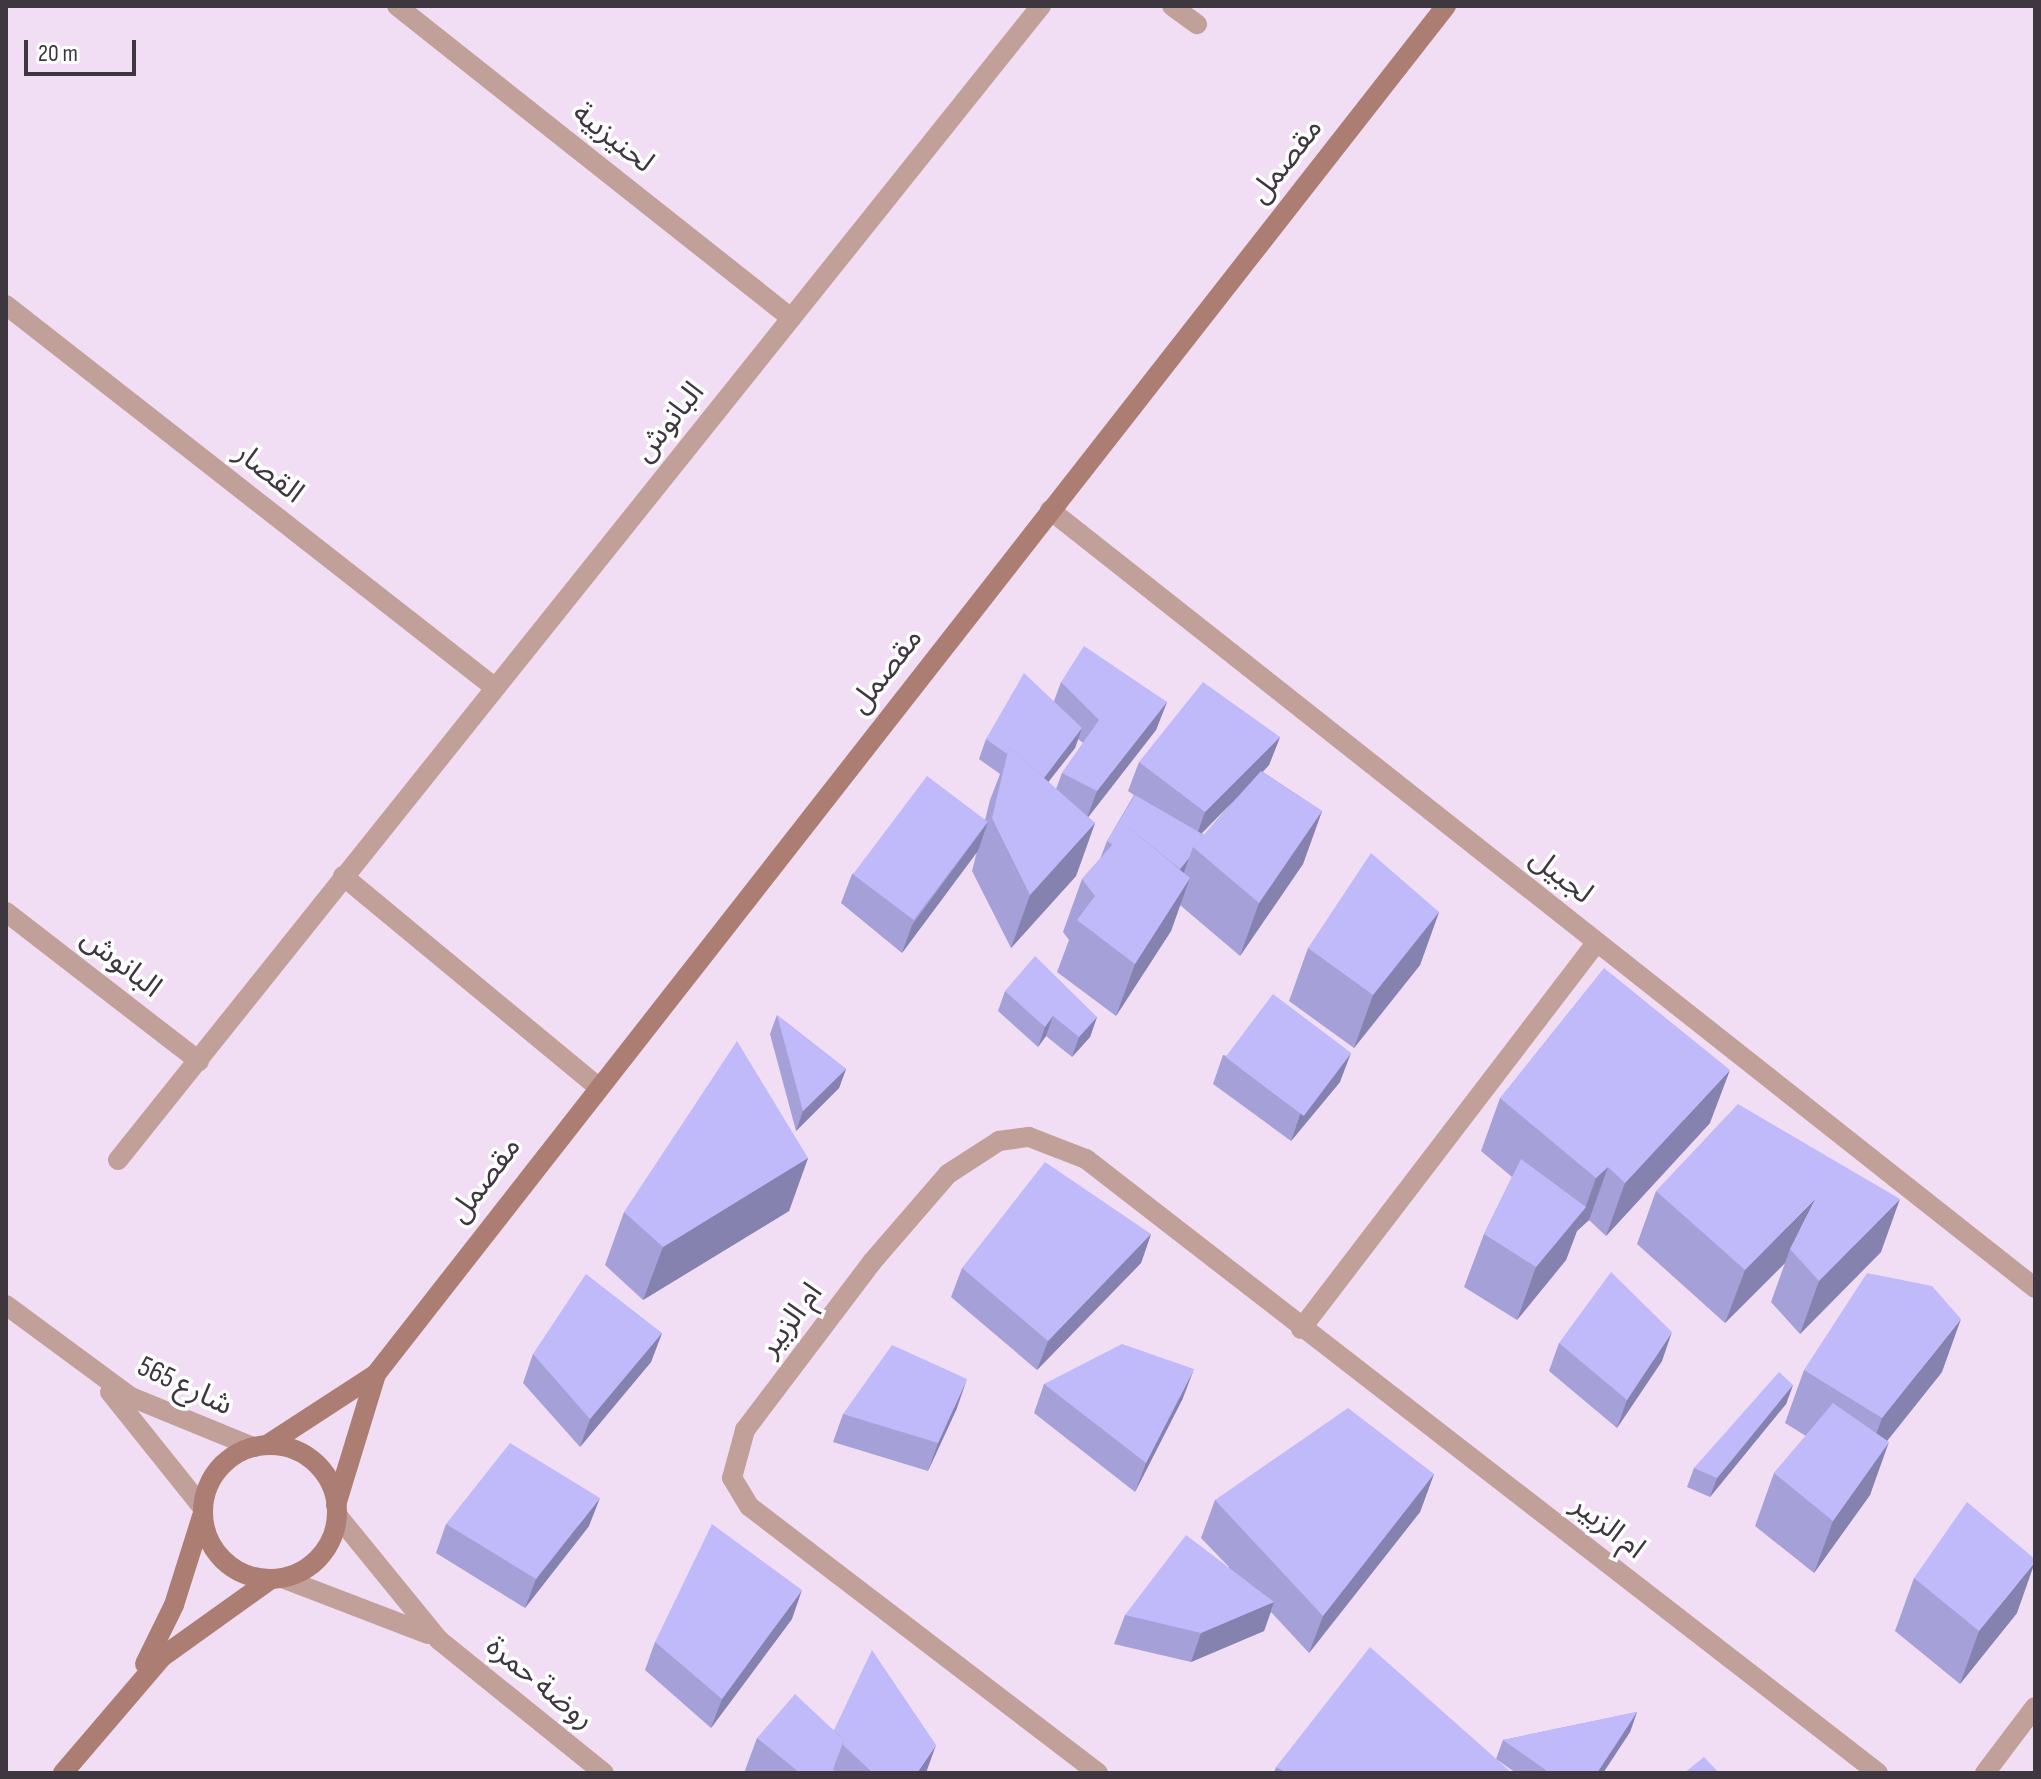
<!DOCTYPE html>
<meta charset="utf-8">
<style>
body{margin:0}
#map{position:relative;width:2041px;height:1779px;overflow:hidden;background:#f1def5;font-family:"Sofia Sans Condensed","Noto Sans Arabic",sans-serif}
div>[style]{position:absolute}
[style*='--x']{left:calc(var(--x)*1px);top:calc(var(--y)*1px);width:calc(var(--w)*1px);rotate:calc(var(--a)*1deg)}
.lane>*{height:20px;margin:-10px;padding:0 10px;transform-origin:10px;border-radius:10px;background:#c0a099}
.street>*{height:20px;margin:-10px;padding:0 10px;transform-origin:10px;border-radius:10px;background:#c0a099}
.secondary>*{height:20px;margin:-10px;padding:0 10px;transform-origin:10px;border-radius:10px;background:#ac7e73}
.secondary>.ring{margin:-10px;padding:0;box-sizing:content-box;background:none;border:20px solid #ac7e73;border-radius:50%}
.wall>*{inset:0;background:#a5a0d7}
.shaded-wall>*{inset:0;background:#8682af}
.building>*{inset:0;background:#c0bafa;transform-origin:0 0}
span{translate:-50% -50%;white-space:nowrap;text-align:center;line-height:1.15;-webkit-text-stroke:7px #fff;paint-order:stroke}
.street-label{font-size:30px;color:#3e3740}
.frame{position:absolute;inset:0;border:8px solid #3e3740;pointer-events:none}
.scale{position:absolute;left:24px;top:40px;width:112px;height:36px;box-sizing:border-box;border:4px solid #3e3740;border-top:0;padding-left:10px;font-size:24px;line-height:28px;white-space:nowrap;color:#3e3740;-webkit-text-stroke:6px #fff;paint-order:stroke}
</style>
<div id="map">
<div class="lane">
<i style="--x:1172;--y:6;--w:31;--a:36"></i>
</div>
<div class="street">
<i style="--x:397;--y:6;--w:503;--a:38.37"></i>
<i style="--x:6;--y:305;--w:620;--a:38.05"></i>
<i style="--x:1050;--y:510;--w:1255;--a:38.3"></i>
<i style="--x:343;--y:876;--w:328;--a:39.6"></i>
<i style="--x:6;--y:912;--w:244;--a:37.7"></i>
<i style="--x:118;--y:1160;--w:1478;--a:-51.35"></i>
<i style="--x:6;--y:1305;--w:155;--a:36.4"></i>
<i style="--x:131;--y:1397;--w:132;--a:22.3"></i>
<i style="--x:1301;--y:1329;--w:487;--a:-52.6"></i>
<i style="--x:110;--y:1392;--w:147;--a:51.3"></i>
<i style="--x:337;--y:1515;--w:161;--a:50.8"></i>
<i style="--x:439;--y:1640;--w:212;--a:38.9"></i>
<i style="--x:282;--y:1578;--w:156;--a:21"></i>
<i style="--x:1098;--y:1773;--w:439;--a:-142.6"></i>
<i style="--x:749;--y:1506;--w:33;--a:-121"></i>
<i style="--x:732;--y:1478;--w:50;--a:-74.8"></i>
<i style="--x:745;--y:1430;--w:211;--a:-52.9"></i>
<i style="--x:872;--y:1262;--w:116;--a:-49.2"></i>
<i style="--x:948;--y:1174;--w:61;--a:-32.9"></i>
<i style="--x:999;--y:1141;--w:30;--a:-8"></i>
<i style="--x:1029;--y:1137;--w:61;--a:21.1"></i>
<i style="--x:1086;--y:1159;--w:1002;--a:37.78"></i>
<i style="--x:1985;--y:1773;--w:83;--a:-52.9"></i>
</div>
<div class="secondary">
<i style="--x:267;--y:1445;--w:130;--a:-33.1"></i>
<i class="ring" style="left:203px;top:1445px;width:114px;height:114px"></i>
<i style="--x:336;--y:1505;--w:137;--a:-73"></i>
<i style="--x:376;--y:1374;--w:1737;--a:-51.97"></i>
<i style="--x:145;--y:1664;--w:66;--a:-63.8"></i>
<i style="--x:174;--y:1605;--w:93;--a:-72.5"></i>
<i style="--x:63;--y:1773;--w:153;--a:-49.5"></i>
<i style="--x:162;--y:1657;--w:134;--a:-35.6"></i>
</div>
<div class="wall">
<i style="clip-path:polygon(evenodd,1061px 682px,1167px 702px,1156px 730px,1088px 817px,1095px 823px,1076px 876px,1011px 948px,972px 871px,977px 851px,902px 953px,841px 903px,852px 874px,985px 820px,990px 800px,1000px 774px,979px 759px,986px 739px,1054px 701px,1061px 682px,1078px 739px,1083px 743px,1062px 773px,1056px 789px,1048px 782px,1075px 748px,1078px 739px)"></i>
<i style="clip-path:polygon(evenodd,1280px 737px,1269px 765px,1263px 772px,1322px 811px,1303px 864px,1240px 956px,1180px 905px,1171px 931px,1116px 1016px,1057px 972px,1069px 940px,1063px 932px,1082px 879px,1100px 859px,1107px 841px,1134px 795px,1128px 791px,1139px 762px,1280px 737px,1234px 800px,1204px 835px,1202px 833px,1234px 800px)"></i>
<i style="clip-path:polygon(1439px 912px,1420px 965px,1354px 1048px,1289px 1001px,1308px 948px)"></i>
<i style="clip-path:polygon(1005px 991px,1097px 1017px,1090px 1037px,1072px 1057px,1046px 1036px,1038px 1047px,998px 1011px)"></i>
<i style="clip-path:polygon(777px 1015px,846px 1069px,839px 1088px,796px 1131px,770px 1034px)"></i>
<i style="clip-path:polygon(1223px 1055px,1340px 1082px,1291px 1141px,1213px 1084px)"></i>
<i style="clip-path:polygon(1500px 1098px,1710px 1123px,1606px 1236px,1589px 1220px,1577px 1231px,1566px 1260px,1517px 1320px,1464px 1287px,1484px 1234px,1512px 1177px,1481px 1151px)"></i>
<i style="clip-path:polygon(808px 1158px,789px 1211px,643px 1300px,605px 1265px,624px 1212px)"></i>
<i style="clip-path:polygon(1656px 1191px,1881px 1252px,1800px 1334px,1771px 1302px,1785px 1263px,1725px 1323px,1637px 1244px)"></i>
<i style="clip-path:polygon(1151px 1234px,1141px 1263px,1037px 1370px,951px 1297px,962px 1268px)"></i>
<i style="clip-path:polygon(662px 1333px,651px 1362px,580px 1447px,523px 1383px,533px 1354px)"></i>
<i style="clip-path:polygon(1559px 1343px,1662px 1361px,1617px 1428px,1549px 1371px)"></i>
<i style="clip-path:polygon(1804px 1370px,1942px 1372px,1887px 1441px,1870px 1495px,1814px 1573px,1755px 1526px,1774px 1473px,1806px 1436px,1785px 1423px)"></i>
<i style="clip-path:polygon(1044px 1384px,1183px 1398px,1135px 1492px,1034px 1413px)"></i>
<i style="clip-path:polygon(1793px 1385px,1786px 1404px,1710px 1497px,1687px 1487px,1694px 1468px)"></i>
<i style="clip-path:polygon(957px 1408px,928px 1471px,833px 1442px,843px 1414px)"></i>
<i style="clip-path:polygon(1434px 1474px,1420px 1512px,1309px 1653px,1271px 1612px,1264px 1631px,1191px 1662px,1114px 1644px,1125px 1615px,1229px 1567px,1201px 1538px,1215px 1500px)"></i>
<i style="clip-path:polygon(446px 1524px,589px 1526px,525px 1608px,436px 1553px)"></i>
<i style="clip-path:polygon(1914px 1578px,2017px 1613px,1960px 1684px,1895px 1631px)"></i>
<i style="clip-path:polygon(792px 1619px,711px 1728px,645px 1670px,655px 1642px)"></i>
<i style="clip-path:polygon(1637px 1712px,1630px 1732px,1603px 1773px,1516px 1773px,1496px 1759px,1503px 1740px)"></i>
<i style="clip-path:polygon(834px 1730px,926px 1773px,744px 1773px,757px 1738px)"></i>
<i style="clip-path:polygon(1276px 1767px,1512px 1773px,1274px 1773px)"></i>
</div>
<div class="shaded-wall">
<i style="clip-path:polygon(1167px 702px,1156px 730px,1086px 820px,1097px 791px)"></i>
<i style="clip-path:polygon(1082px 728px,1075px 748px,1035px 799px,1042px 780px)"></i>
<i style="clip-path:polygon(1280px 737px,1269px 765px,1195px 840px,1205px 812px)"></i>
<i style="clip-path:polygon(1322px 811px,1303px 864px,1240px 956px,1259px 903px)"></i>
<i style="clip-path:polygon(988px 822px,978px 851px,902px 953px,912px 925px)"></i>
<i style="clip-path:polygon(1095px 823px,1076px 876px,1011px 948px,1030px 895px)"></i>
<i style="clip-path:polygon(1189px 858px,1182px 878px,1167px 886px)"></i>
<i style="clip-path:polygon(1190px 878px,1171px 931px,1116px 1016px,1135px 964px)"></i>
<i style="clip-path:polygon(1439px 912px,1420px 965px,1354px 1048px,1373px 995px)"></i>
<i style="clip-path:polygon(1053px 1016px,1046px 1036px,1038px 1047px,1045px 1027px)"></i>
<i style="clip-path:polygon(1097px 1017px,1090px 1037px,1072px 1057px,1079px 1037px)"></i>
<i style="clip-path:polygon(1351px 1053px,1340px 1082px,1291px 1141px,1301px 1112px)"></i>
<i style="clip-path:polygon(846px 1069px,839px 1088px,796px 1131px,803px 1111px)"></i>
<i style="clip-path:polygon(1730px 1070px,1710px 1123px,1606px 1236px,1625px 1183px)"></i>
<i style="clip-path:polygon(808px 1158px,789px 1211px,643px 1300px,663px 1247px)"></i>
<i style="clip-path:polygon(1608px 1167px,1589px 1220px,1577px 1231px,1596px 1178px)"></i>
<i style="clip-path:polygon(1816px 1198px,1790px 1249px,1785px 1263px,1725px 1323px,1745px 1270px)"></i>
<i style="clip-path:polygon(1900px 1199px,1881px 1252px,1800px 1334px,1819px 1281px)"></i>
<i style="clip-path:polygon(1586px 1207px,1566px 1260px,1517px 1320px,1536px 1267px)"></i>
<i style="clip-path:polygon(1151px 1234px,1141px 1263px,1037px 1370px,1048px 1341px)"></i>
<i style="clip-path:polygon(1961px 1319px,1942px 1372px,1863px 1471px,1882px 1418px)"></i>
<i style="clip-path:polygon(1672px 1332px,1662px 1361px,1617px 1428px,1627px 1400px)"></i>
<i style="clip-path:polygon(662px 1333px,651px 1362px,580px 1447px,590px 1419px)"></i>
<i style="clip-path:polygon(1194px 1369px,1183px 1398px,1135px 1492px,1146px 1463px)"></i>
<i style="clip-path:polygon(967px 1379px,957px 1408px,928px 1471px,938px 1443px)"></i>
<i style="clip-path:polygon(1793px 1385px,1786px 1404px,1710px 1497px,1717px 1478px)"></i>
<i style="clip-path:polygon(1889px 1442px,1870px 1495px,1814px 1573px,1833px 1521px)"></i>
<i style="clip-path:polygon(1434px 1474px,1420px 1512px,1309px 1653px,1323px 1616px)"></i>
<i style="clip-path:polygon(600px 1498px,589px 1526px,525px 1608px,536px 1579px)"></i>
<i style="clip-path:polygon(2035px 1562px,2017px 1613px,1960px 1684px,1979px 1631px)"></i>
<i style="clip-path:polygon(802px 1590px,792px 1619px,711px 1728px,722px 1699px)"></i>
<i style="clip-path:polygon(1274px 1602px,1264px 1631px,1191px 1662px,1201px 1633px)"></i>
<i style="clip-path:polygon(1637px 1712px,1630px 1732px,1603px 1773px,1597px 1773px)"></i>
<i style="clip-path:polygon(936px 1745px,926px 1773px,917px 1773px)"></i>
</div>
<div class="building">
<i style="clip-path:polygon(1084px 646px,1167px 702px,1097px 791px,1062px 773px,1099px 720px,1061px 682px)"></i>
<i style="clip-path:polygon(1024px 673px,1082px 728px,1044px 778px,1009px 747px,1007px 754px,986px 739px)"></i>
<i style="clip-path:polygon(1203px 682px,1280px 737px,1205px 812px,1139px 762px)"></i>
<i style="clip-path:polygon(1009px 747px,1095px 823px,1030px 895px,992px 818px)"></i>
<i style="clip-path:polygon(1261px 771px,1322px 811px,1259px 903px,1193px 847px)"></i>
<i style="left:927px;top:776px;width:76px;height:123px;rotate:37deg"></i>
<i style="clip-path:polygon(1135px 795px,1204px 835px,1193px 847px,1189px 858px,1180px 869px,1128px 827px,1113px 845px,1107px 841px)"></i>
<i style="clip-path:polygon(1128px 827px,1190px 878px,1135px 964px,1077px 920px,1095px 896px,1082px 879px)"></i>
<i style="clip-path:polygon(1371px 853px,1439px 912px,1373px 995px,1308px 948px)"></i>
<i style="clip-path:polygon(1035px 956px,1097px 1017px,1079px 1037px,1053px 1016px,1045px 1027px,1005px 991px)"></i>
<i style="clip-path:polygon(1604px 968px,1730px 1070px,1625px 1183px,1608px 1167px,1596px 1178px,1500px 1098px)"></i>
<i style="left:1273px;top:994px;width:98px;height:79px;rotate:37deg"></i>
<i style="clip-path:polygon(777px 1015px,846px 1069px,803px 1111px)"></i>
<i style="clip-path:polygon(737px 1041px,808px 1158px,663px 1247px,624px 1212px)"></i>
<i style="clip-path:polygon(1738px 1104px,1900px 1199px,1819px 1281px,1790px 1249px,1816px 1198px,1745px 1270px,1656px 1191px)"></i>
<i style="clip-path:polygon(1521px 1159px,1586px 1207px,1536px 1267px,1484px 1234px)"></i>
<i style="clip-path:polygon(1045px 1162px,1151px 1234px,1048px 1341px,962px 1268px)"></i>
<i style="clip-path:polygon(1611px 1272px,1672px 1332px,1627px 1400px,1559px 1343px)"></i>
<i style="clip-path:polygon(1867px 1273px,1932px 1286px,1961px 1319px,1882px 1418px,1804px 1370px)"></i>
<i style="clip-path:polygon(586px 1274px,662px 1333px,590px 1419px,533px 1354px)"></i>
<i style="clip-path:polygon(1122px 1344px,1194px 1369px,1146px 1463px,1044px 1384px)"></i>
<i style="clip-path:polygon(892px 1345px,967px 1379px,938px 1443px,843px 1414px)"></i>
<i style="clip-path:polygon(1779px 1372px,1793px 1385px,1717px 1478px,1694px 1468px)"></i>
<i style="clip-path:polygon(1833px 1403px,1889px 1442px,1833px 1521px,1774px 1473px)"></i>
<i style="clip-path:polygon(1348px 1408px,1434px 1474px,1323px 1616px,1215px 1500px)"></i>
<i style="clip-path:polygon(510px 1443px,600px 1498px,536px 1579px,446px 1524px)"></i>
<i style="clip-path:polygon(1967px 1502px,2035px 1559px,2035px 1562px,1979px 1631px,1914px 1578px)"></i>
<i style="clip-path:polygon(712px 1524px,802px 1590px,722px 1699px,655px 1642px)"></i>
<i style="clip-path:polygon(1186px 1535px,1274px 1602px,1201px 1633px,1125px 1615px)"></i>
<i style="clip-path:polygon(1370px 1647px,1512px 1773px,1287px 1773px,1276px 1767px)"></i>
<i style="clip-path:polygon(872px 1650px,936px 1745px,917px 1773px,873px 1773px,843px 1745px,844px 1740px,834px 1730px)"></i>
<i style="clip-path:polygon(795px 1694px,844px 1740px,833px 1769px,836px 1773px,800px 1773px,757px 1738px)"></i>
<i style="clip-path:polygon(1637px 1712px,1597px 1773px,1550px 1773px,1503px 1740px)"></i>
<i style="clip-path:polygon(1704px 1757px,1719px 1773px,1684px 1773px)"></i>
</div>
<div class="street-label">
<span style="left:613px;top:138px;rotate:38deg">لحنيزبية</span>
<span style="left:1286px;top:161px;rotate:-52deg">مقصمل</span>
<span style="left:669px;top:422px;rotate:-51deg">البانوش</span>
<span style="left:269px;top:473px;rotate:38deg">القصار</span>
<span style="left:886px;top:671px;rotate:-52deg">مقصمل</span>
<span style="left:1561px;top:876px;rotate:38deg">لجبيل</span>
<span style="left:121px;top:963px;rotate:38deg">البانوش</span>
<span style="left:485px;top:1180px;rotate:-53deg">مقصمل</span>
<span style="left:791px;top:1320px;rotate:-53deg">ام الزبير</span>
<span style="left:185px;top:1386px;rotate:25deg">شارع 565</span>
<span style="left:1608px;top:1527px;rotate:38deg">ام الزبير</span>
<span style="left:540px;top:1683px;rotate:39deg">روضة حمرة</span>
</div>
<div class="frame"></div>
<div class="scale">20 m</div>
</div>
